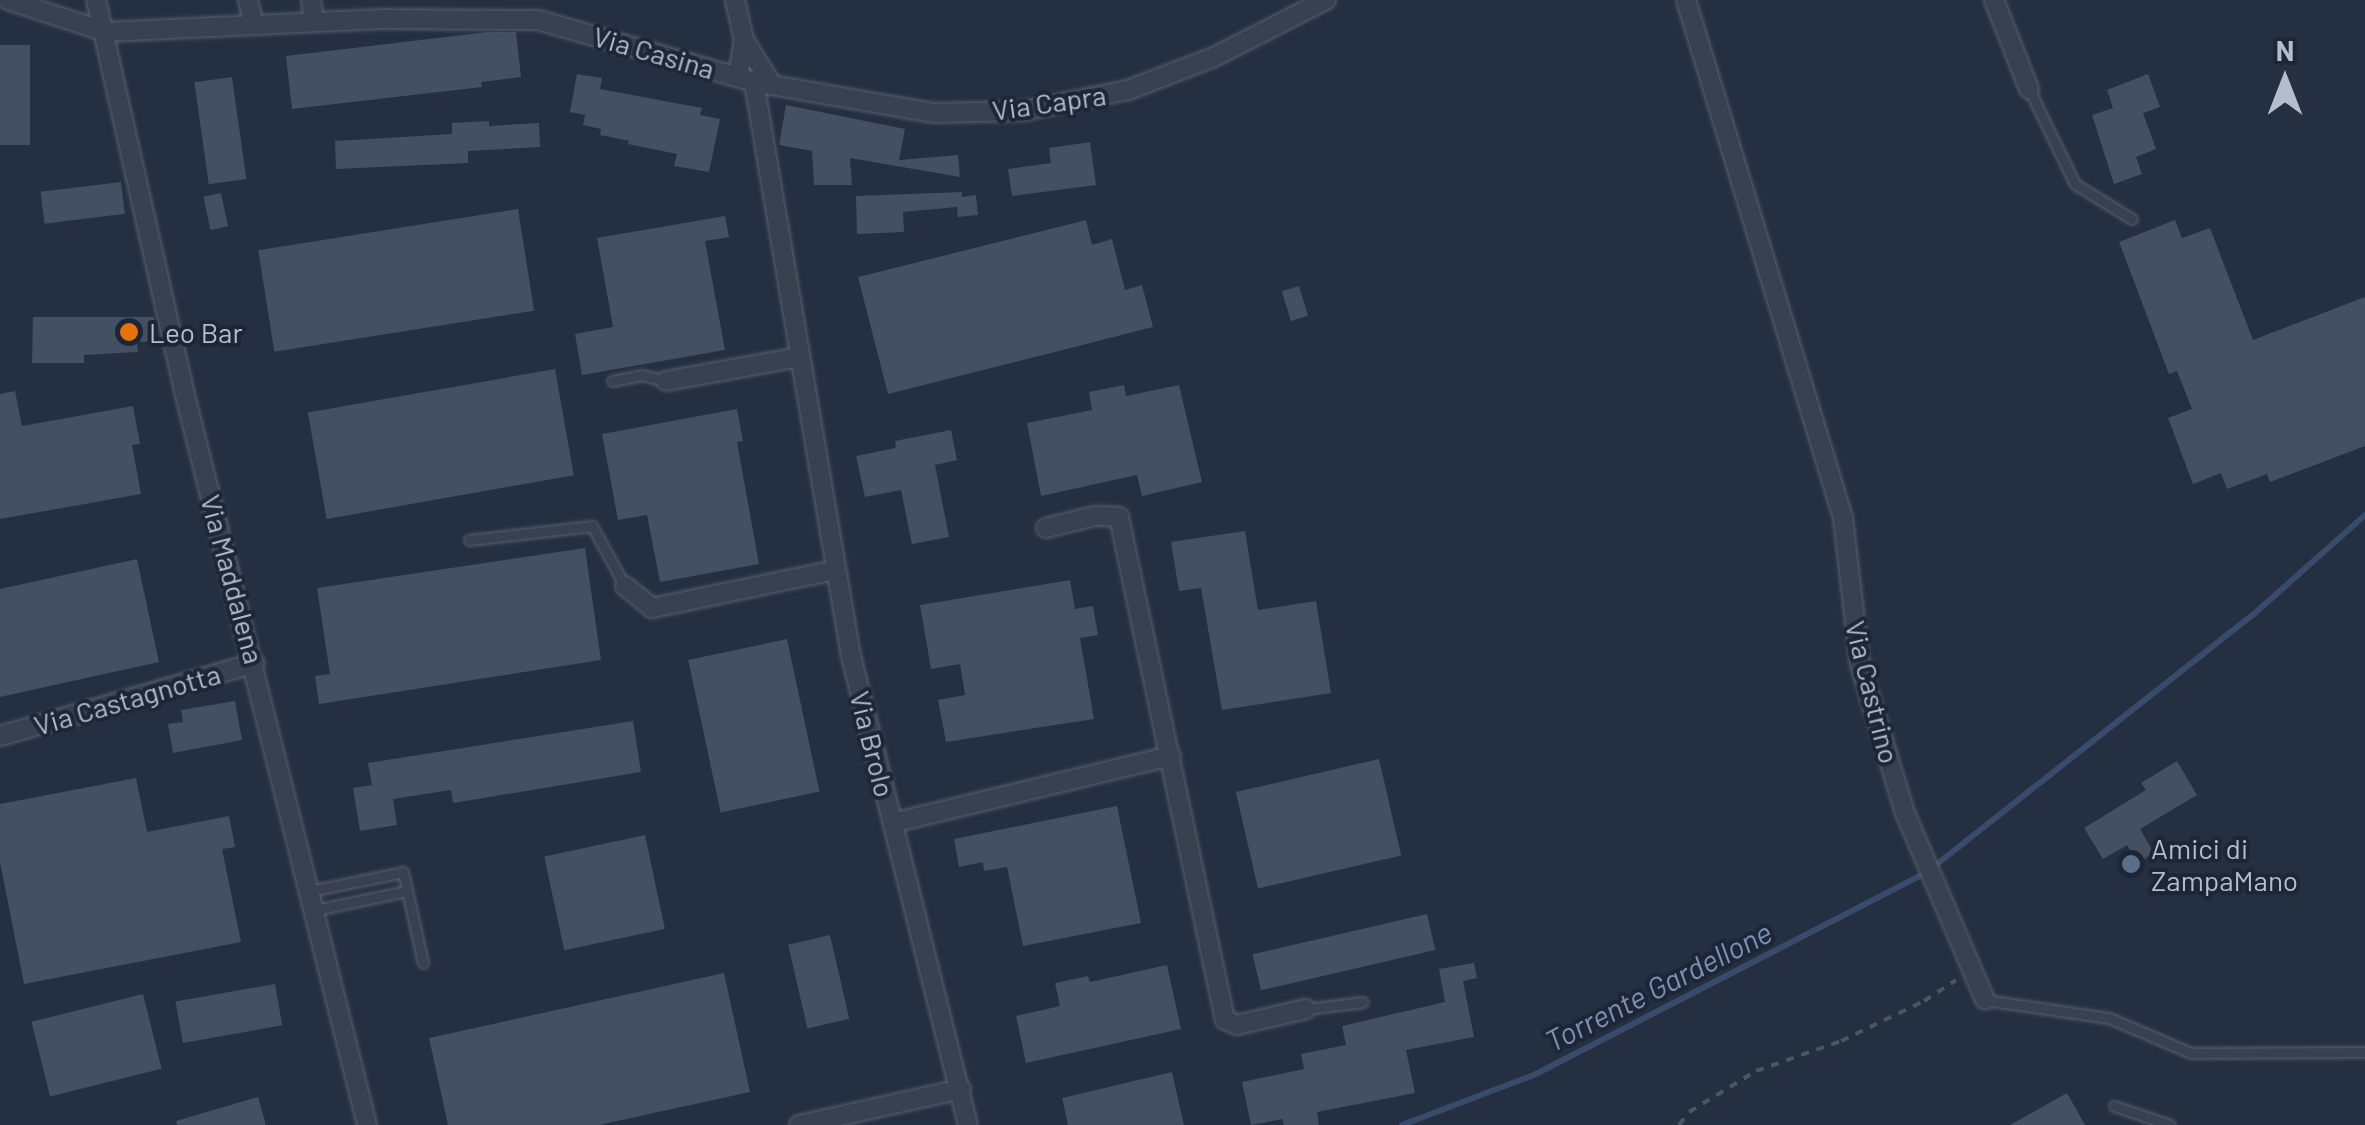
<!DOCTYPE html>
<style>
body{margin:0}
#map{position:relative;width:2365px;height:1125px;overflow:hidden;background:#242f41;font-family:Barlow,sans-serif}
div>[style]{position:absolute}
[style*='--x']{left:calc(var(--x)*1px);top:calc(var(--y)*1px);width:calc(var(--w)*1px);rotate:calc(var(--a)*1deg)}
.stream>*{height:6px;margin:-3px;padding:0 3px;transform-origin:3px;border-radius:3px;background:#394b6a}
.building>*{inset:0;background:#434f63;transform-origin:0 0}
.path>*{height:4px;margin-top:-2px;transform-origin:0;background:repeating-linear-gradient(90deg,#445a5e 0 8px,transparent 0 16px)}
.roads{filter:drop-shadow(0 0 2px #565f6e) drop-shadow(0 0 2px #565f6e)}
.lane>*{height:9px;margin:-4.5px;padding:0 4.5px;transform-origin:4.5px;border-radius:4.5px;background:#394150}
.street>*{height:18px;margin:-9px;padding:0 9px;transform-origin:9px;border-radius:9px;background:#394150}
.dots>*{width:28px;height:28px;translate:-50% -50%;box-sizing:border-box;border:5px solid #1d2636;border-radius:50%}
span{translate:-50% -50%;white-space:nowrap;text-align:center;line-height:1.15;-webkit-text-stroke:8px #1d2636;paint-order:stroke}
.street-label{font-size:28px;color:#b5bccb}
.poi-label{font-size:28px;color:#b5bccb}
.left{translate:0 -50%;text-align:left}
.water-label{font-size:30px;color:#7c90b3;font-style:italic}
.north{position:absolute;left:2235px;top:30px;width:100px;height:100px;-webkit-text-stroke:8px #1d2636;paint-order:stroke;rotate:0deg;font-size:28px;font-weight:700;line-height:40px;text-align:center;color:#b5bccb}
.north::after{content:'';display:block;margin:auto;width:35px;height:45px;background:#b5bccb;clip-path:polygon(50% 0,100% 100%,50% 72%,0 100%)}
</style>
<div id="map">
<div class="stream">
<i style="--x:1932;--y:868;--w:410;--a:-38.3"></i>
<i style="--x:2254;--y:614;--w:149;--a:-41.7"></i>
<i style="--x:1402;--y:1125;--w:143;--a:-20.8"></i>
<i style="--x:1536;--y:1074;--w:439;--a:-27.3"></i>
</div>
<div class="building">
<i style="clip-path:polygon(488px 32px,516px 32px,521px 77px,481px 82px,482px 87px,292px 109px,286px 56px)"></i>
<i style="left:0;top:45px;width:30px;height:100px"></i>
<i style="clip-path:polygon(577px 74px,602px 78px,600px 89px,702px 108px,700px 115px,720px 119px,709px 172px,674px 166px,677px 154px,628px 144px,629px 141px,600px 135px,601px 129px,583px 125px,585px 115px,570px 112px)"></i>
<i style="clip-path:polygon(2148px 74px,2160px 107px,2143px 113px,2156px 149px,2136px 157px,2142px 174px,2114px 184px,2092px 115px,2113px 108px,2107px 90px)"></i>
<i style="left:232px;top:77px;width:103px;height:38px;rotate:82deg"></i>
<i style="clip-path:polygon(786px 105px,905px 129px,899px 160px,958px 155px,960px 177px,850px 158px,852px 185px,814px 185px,812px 151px,779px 145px)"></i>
<i style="clip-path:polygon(489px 121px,489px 126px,539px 123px,540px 147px,468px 151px,468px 163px,336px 169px,335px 141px,452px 134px,452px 123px)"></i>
<i style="clip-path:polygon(1090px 142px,1096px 185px,1012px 196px,1008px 169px,1051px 163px,1049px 148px)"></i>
<i style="left:121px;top:182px;width:32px;height:81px;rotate:83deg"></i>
<i style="clip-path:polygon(962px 192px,962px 197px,976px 195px,978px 215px,958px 217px,957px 207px,903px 212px,904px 232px,857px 234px,856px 196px)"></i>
<i style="left:221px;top:193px;width:34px;height:18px;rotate:78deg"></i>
<i style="left:518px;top:209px;width:103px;height:263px;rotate:81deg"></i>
<i style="clip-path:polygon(725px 216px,729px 237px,705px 241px,725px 350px,582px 375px,575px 334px,613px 327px,597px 238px)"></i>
<i style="clip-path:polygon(1086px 220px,1092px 245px,1112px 239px,1125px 290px,1142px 285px,1153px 327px,888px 394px,858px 277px)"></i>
<i style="clip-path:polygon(2175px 220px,2182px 238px,2210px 228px,2253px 340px,2365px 297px,2365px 446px,2270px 482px,2267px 474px,2227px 489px,2221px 473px,2193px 484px,2168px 418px,2192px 409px,2177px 371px,2169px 374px,2119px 242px)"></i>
<i style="left:1299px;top:286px;width:31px;height:18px;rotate:73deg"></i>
<i style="clip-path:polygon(33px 317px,154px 317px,158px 341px,137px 342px,138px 352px,84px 355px,84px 363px,32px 363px)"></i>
<i style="left:555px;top:369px;width:108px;height:251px;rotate:80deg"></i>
<i style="clip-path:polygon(1124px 385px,1126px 396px,1179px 385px,1202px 482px,1142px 496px,1137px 475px,1041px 496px,1027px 423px,1092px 410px,1089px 392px)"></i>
<i style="clip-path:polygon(15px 391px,22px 426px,133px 406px,140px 444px,132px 445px,141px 494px,0 519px,0 394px)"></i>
<i style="clip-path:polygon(737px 409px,743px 441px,737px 442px,759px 564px,660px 582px,647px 515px,618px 520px,602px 434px)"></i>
<i style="clip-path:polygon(951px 430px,957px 460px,935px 465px,949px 537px,912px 544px,901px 490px,865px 497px,856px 456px,896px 448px,895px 441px)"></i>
<i style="clip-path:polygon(1245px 531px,1258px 610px,1316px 601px,1331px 693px,1222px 710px,1201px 588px,1179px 591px,1171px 542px)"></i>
<i style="clip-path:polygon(585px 548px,601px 660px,319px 704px,315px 676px,330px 674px,317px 588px)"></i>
<i style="clip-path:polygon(137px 559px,159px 662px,0 697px,0 589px)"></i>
<i style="clip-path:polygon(1070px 580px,1075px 609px,1093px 606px,1098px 635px,1080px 638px,1094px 719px,946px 742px,938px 700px,965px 695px,960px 664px,931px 669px,920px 605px)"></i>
<i style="left:787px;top:639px;width:156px;height:101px;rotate:78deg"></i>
<i style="clip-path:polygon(235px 701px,242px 740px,173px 753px,168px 724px,183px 722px,181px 710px)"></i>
<i style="clip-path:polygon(633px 721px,641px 772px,453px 803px,451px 790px,393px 799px,397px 825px,360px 831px,353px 788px,372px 785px,368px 763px)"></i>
<i style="left:1379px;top:759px;width:99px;height:147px;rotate:77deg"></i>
<i style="clip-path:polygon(2177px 761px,2197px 795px,2140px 829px,2154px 853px,2138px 863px,2127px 845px,2103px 859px,2084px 828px,2146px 790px,2141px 783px)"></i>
<i style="clip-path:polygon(136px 778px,147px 832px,229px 816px,235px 847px,222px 849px,241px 942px,24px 984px,0 862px,0 804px)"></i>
<i style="clip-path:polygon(1117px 806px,1141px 923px,1023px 946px,1007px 867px,984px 871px,983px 862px,959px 867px,954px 839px)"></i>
<i style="left:645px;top:835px;width:96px;height:103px;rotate:78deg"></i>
<i style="left:1427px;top:914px;width:37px;height:179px;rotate:77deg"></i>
<i style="left:830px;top:935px;width:86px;height:43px;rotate:77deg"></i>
<i style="clip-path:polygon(1474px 963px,1477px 978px,1463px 981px,1474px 1037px,1406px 1050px,1415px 1093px,1317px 1112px,1319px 1125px,1284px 1125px,1282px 1119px,1251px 1125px,1242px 1082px,1304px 1069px,1301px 1054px,1346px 1045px,1342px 1026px,1445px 1002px,1439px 969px)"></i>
<i style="clip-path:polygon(1167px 965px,1181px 1029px,1026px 1063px,1016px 1016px,1060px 1006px,1055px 983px,1088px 976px,1090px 982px)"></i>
<i style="clip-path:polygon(724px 973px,750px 1092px,599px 1125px,448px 1125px,429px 1038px)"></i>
<i style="left:275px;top:984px;width:42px;height:101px;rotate:80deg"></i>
<i style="left:143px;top:994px;width:77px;height:115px;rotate:76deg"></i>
<i style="clip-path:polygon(1172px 1072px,1184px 1125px,1068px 1125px,1062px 1098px)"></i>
<i style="clip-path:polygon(2067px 1093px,2085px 1125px,2010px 1125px)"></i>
<i style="clip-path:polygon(258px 1097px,266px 1125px,177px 1125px,176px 1121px)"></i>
</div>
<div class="path">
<i style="--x:1679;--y:1125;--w:16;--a:-52"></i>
<i style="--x:1689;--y:1112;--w:79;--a:-31.5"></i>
<i style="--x:1756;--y:1071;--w:90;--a:-19.4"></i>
<i style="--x:1841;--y:1041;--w:92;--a:-25.7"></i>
<i style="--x:1924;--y:1001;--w:38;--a:-33"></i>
</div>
<div class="roads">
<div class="lane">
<i style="--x:2029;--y:89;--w:106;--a:64.2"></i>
<i style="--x:2075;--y:184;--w:67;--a:31.6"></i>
<i style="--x:612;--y:381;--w:31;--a:-11"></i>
<i style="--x:642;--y:375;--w:25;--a:14"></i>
<i style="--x:469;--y:540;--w:124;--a:-6.5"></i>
<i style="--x:592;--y:526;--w:68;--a:61.2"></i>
<i style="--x:310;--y:891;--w:95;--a:-11.5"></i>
<i style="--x:403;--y:872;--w:93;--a:77.6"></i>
<i style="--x:315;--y:910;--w:94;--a:-11.7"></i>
<i style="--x:1985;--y:1000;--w:125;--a:8.3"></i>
<i style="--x:2109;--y:1018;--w:89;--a:23.1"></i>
<i style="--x:2191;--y:1053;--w:174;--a:-0.3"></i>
<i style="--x:1306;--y:1009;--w:57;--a:-7"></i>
<i style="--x:2114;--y:1106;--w:59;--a:18.7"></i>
</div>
<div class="street">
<i style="--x:8;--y:0;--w:103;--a:18.1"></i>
<i style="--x:106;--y:32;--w:272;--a:-2.7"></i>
<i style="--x:378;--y:19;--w:160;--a:0.4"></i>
<i style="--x:538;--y:20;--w:225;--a:16"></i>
<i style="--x:754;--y:82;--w:183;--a:9.8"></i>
<i style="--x:934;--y:113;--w:89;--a:-1.3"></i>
<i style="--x:1023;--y:111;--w:107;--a:-11.3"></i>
<i style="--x:1128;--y:90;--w:92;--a:-21"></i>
<i style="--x:1214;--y:57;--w:126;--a:-27"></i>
<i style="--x:96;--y:0;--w:397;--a:77.3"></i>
<i style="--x:183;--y:387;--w:761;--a:76"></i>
<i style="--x:248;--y:0;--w:26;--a:77"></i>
<i style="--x:311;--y:0;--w:22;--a:82"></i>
<i style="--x:735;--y:0;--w:41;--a:77.3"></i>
<i style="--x:1686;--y:0;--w:541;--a:73.14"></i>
<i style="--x:1843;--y:518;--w:147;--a:83.4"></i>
<i style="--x:1860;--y:664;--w:156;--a:73.2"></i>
<i style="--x:1905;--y:813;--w:203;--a:66.8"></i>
<i style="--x:1994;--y:0;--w:96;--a:68.5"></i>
<i style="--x:738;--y:77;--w:37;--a:-81"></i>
<i style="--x:744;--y:40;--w:53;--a:58.1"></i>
<i style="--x:754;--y:82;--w:582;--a:80.41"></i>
<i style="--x:851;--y:656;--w:483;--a:76"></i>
<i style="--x:666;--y:381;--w:136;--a:-10.2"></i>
<i style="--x:1046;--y:528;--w:50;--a:-13.8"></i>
<i style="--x:1095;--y:516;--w:24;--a:2"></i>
<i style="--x:1119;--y:517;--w:514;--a:78.1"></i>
<i style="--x:1225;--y:1020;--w:13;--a:23"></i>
<i style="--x:1237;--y:1025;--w:71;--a:-13.1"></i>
<i style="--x:625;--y:586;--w:35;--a:39"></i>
<i style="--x:652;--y:608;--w:188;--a:-11.7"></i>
<i style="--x:0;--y:736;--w:265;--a:-16"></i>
<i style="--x:893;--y:823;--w:286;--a:-13.6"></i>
<i style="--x:799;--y:1125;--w:166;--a:-12.5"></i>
</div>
</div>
<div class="dots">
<i style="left:129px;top:332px;background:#e8710a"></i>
<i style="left:2131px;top:864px;background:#5c6f8a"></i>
</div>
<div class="street-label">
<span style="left:654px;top:52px;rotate:16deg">Via Casina</span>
<span style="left:1049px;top:102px;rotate:-8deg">Via Capra</span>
<span style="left:233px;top:579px;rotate:75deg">Via Maddalena</span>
<span style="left:1873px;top:692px;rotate:76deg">Via Castrino</span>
<span style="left:127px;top:699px;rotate:-16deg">Via Castagnotta</span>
<span style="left:873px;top:744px;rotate:76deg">Via Brolo</span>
</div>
<div class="poi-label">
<span class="left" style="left:149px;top:332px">Leo Bar</span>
<span class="left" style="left:2151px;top:864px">Amici di<br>ZampaMano</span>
</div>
<div class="water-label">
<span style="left:1658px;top:986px;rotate:-27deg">Torrente Gardellone</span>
</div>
<div class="north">N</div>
</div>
